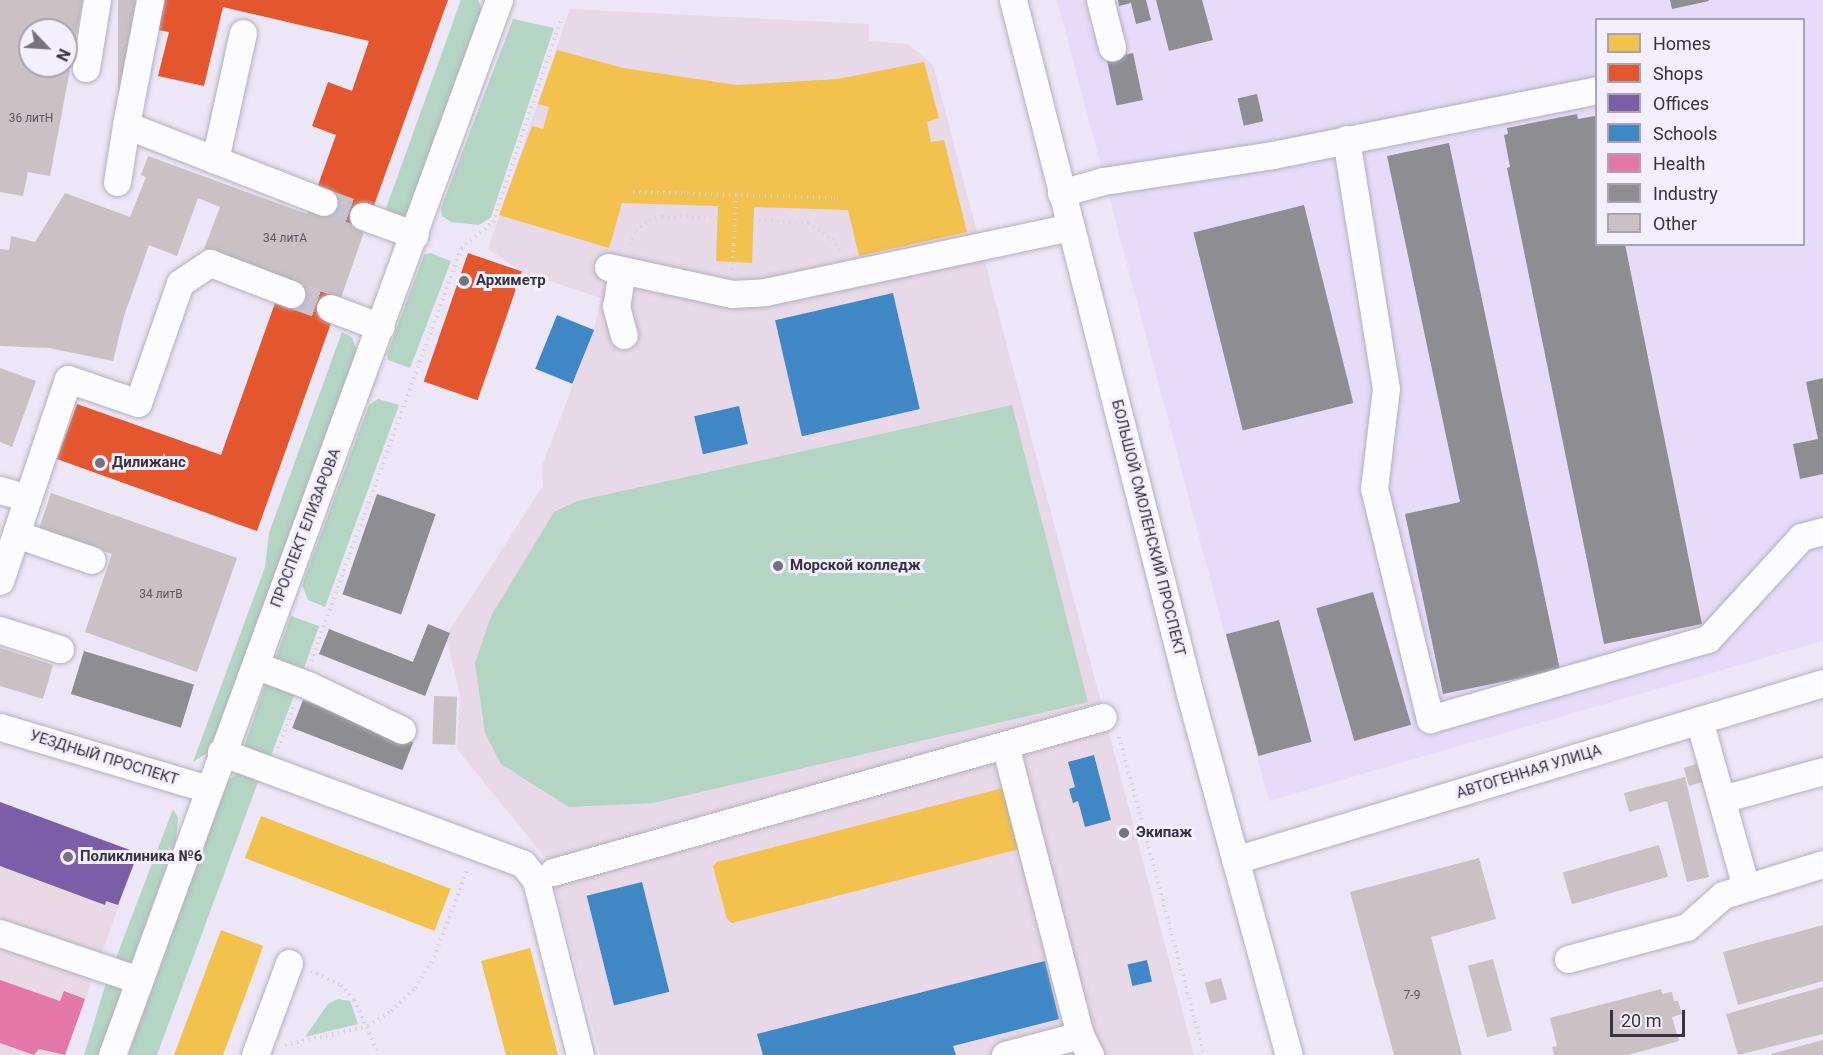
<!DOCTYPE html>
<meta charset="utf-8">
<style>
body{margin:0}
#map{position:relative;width:1823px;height:1055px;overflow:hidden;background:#ece6f6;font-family:Roboto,sans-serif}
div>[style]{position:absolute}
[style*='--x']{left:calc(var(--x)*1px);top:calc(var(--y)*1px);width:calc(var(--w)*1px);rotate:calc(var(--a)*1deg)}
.built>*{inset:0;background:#e6dcfa}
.education>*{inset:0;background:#e7d9e7}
.medical>*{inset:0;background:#e8d9e5}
.green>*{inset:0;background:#b4d4c4;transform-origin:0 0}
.homes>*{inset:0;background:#f2c14e;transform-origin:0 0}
.shops>*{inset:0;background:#e4572e;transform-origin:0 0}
.offices>*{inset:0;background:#7b5ea7}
.schools>*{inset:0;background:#3f88c5;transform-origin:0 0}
.health>*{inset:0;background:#e377a8}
.industry>*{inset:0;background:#8d8d92;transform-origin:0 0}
.building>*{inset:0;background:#c9c1c4;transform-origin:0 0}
.minor-tunnel>*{height:27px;margin-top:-13.5px;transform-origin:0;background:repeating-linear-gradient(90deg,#c8c2d1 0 27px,transparent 0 41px)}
.path>*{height:4px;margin-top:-2px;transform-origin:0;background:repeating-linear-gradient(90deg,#d7d5da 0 1.5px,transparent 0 6px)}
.roads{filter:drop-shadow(0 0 2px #b4afbd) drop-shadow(0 0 2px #b4afbd)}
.minor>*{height:27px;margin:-13.5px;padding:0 13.5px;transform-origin:13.5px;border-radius:13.5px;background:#fcfbfe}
.path-bridge>*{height:4px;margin-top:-2px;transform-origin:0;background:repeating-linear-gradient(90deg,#d7d5da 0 1.5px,transparent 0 6px)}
.dots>*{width:16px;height:16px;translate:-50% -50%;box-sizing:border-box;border:3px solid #f4effe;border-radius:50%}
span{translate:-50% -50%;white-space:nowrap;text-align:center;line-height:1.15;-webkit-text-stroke:6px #f4effe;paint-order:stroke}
.number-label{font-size:12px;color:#5c5660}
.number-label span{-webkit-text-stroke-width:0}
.poi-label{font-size:15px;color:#37323f;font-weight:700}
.left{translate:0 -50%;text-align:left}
.street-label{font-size:15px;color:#37323f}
.legend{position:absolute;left:1595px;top:18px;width:210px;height:228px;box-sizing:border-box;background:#f4effe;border:2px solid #a8a3b2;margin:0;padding:8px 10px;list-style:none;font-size:18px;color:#37323f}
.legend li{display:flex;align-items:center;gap:12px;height:30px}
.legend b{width:30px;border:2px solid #a8a3b2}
.north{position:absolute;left:18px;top:18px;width:60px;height:60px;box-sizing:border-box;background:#f4effe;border:2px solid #a8a3b2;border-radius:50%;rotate:115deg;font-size:16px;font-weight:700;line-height:24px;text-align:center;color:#37323f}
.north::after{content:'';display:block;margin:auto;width:21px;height:27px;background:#76717f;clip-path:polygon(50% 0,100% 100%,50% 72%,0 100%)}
.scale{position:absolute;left:1610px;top:1010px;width:75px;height:27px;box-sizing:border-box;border:3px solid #37323f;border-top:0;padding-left:8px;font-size:18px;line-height:21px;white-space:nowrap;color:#37323f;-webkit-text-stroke:4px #f4effe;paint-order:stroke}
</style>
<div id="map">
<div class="built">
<i style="clip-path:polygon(evenodd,1057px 0,1823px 0,1823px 641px,1269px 801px,1057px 0,1596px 20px,1804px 20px,1804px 244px,1596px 244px,1596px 20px)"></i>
</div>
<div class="education">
<i style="clip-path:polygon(570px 9px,869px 24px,869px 41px,908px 44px,933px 65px,1194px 1055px,600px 1055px,548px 861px,457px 749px,460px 695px,446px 636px,543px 486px,542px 466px,594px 330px,601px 298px,522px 272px,488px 249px)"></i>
</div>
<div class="medical">
<i style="clip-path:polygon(0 802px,138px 853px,65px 1055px,0 1055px)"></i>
</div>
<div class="green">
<i style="clip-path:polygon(461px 0,478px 0,482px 10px,406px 217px,384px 214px)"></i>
<i style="clip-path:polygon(513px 19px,554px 28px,491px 217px,479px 225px,451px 222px,442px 216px,441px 208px)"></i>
<i style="clip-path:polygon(430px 253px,451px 261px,410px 368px,388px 360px,387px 354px,424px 255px)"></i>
<i style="clip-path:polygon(342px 332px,352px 337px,358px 355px,210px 751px,193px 762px,265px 567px,269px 533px)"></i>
<i style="clip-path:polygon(378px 399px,399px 405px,325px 607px,308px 600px,302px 585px,369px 405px)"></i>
<i style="clip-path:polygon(1012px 405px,1088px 702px,653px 803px,569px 807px,501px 764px,485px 733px,475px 663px,491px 616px,554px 512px,577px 501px)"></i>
<i style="left:291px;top:616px;width:30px;height:53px;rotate:20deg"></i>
<i style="clip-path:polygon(266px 682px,295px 693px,268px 763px,246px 750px,245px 744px)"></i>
<i style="clip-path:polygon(240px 770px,261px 774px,157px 1055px,128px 1055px,228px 781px)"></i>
<i style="clip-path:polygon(173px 809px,178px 818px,176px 841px,129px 968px,114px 963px)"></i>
<i style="left:107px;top:980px;width:17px;height:80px;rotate:17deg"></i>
<i style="clip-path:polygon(338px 999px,350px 1001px,358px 1024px,305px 1037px,328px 1004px)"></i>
</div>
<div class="homes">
<i style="clip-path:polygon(557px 50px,623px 68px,737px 85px,838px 79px,924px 62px,939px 118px,927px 122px,931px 142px,944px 140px,967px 232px,859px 256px,848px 210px,754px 207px,752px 263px,716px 261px,718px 206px,622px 203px,609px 248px,499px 215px,532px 126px,543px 129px,549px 107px,538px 104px)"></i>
<i style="clip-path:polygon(1003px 788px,1019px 849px,732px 923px,727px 919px,713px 866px,717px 862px)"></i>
<i style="left:261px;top:816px;width:203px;height:45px;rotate:21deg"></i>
<i style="clip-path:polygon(221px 930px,263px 946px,254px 972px,223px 1055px,174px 1055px)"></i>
<i style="clip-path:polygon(530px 948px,541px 990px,558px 1055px,506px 1055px,481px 961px)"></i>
</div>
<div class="shops">
<i style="clip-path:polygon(165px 0,448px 0,373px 208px,360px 227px,320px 213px,317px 188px,336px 135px,312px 126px,328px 82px,352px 91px,369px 41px,223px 7px,204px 86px,158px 76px,169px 32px,158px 30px)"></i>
<i style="left:468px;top:253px;width:57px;height:136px;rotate:19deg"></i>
<i style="clip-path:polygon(295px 282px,334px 296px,331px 323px,257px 531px,57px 459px,77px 404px,221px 455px,275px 303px,286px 307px)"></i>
</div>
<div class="offices">
<i style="clip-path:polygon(0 802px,138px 853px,118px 905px,106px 901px,105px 905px,0 866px)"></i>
</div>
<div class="schools">
<i style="left:893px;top:293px;width:119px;height:121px;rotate:77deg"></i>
<i style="left:557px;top:315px;width:40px;height:58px;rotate:22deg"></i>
<i style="left:739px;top:406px;width:39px;height:46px;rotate:77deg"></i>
<i style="clip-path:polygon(1094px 755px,1111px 820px,1085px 827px,1078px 801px,1073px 803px,1069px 789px,1075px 787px,1068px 762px)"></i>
<i style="left:642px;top:882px;width:113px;height:57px;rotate:76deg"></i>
<i style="left:1147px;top:960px;width:22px;height:20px;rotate:77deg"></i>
<i style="clip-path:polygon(1045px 961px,1059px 1019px,953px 1046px,956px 1055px,763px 1055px,757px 1034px)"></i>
</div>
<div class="health">
<i style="clip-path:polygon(0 980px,60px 1001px,64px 991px,85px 999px,65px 1055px,39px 1049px,34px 1055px,0 1043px)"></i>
</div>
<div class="industry">
<i style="clip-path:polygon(1118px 0,1146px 0,1151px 20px,1136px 24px,1131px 3px,1119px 6px)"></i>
<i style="clip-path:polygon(1156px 0,1202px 0,1213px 40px,1169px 51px)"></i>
<i style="clip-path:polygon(1670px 0,1708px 0,1709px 1px,1672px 9px)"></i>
<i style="left:1133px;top:53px;width:48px;height:27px;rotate:78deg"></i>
<i style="left:1257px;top:94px;width:28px;height:20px;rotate:77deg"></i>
<i style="clip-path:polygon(1577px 114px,1578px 119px,1595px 116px,1596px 244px,1625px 244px,1702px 624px,1604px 644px,1507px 168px,1510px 167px,1504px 135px,1508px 134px,1507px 128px)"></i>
<i style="clip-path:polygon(1449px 143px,1560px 670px,1443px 694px,1405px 514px,1460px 502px,1387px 156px)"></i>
<i style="left:1304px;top:205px;width:204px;height:114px;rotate:76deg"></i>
<i style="clip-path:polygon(1823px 378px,1823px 474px,1800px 479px,1793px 444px,1818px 439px,1806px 382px)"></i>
<i style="left:377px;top:494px;width:62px;height:106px;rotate:19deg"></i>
<i style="left:1373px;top:592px;width:138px;height:59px;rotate:74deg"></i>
<i style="left:1279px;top:620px;width:126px;height:55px;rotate:75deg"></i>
<i style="clip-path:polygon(428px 624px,450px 633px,425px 696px,319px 654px,329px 629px,413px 662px)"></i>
<i style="left:84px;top:651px;width:115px;height:45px;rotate:17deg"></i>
<i style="left:303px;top:700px;width:118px;height:30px;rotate:21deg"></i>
</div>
<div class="building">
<i style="clip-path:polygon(evenodd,0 0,83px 0,50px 176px,28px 172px,23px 196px,0 192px,0 0,30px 30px,66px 30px,66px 66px,30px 66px,30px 30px)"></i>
<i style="left:118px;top:0;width:23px;height:118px"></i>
<i style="clip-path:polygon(148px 156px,307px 214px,309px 209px,365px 229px,341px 298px,204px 249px,220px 207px,198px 198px,177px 256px,149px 245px,124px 316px,113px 361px,49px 348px,0 346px,0 249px,9px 250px,11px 236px,35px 242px,65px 193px,130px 217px,146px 177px,141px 175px)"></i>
<i style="clip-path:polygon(0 368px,36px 381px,12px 447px,0 442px)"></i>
<i style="clip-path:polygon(51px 493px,237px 558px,197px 672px,85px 632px,112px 554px,39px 529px)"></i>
<i style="clip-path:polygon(0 648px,53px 665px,43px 699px,0 686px)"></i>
<i style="left:434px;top:696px;width:23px;height:48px;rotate:2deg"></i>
<i style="left:1700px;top:763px;width:19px;height:17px;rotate:74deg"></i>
<i style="clip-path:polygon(1685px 777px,1709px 877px,1687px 882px,1667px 801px,1629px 812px,1624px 793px)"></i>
<i style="left:1659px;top:845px;width:33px;height:100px;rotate:74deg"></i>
<i style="clip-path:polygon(1479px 858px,1496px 919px,1431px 937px,1462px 1055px,1394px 1055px,1350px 892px)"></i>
<i style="clip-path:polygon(1823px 925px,1823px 981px,1738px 1005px,1723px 952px)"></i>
<i style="left:1493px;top:959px;width:74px;height:26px;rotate:75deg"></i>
<i style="left:1221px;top:978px;width:22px;height:17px;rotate:74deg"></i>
<i style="clip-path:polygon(1823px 987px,1823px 1034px,1738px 1055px,1726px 1014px)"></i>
<i style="clip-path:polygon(1661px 989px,1662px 994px,1672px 992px,1674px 1001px,1678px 1001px,1682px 1014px,1672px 1017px,1679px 1041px,1628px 1055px,1554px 1055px,1552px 1047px,1557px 1046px,1550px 1018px)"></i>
<i style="clip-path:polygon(1823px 1040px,1823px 1055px,1771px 1055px,1771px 1054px)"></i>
</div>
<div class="minor-tunnel">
<i style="--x:324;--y:202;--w:41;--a:19.7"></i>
<i style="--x:291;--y:294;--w:41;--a:19.7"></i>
</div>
<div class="path">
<i style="--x:633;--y:192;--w:206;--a:1.7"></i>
<i style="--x:753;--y:220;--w:55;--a:3.1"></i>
<i style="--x:808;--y:223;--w:29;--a:34"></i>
<i style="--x:832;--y:239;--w:15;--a:58"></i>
<i style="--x:630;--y:245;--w:15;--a:-67"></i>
<i style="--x:636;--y:231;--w:17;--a:-40"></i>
<i style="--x:649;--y:220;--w:13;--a:-13"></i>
<i style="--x:662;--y:217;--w:55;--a:1"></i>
<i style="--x:733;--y:270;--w:26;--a:-88"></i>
<i style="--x:311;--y:661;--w:439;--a:-70"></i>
<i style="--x:461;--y:248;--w:41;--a:-39.1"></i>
<i style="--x:493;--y:222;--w:214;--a:-71.5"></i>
<i style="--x:1119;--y:737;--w:329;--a:75"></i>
<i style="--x:278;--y:748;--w:44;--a:-68.7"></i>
<i style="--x:311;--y:971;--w:33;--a:25"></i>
<i style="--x:341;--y:985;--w:20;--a:49"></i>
<i style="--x:354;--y:1000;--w:60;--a:65.6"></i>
<i style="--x:285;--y:1045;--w:85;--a:-12.9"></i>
<i style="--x:368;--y:1026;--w:27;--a:-33"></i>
<i style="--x:391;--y:1011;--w:33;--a:-44"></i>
<i style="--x:415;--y:988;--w:36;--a:-58"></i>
<i style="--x:434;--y:957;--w:92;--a:-69"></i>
</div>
<div class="roads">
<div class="minor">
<i style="--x:150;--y:0;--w:127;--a:100.9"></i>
<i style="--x:126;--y:125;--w:212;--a:21.3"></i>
<i style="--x:1013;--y:0;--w:716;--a:75.69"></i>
<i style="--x:1190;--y:694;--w:374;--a:74.7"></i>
<i style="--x:1100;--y:0;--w:49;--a:75.7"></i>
<i style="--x:86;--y:68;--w:69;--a:-80.8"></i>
<i style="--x:1346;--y:139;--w:252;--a:80.9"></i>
<i style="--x:1386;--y:388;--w:101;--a:96.8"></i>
<i style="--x:1374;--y:488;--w:238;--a:76.4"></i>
<i style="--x:1430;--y:719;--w:289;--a:-16.1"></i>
<i style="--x:1708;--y:639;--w:138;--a:-47.6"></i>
<i style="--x:1801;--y:537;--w:23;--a:-15"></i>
<i style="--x:215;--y:160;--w:130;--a:-77.6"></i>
<i style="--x:117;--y:182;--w:58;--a:-81"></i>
<i style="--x:1061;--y:193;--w:44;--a:-15.9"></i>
<i style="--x:1103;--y:181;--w:171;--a:-8.7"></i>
<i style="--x:1272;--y:155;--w:330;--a:-11.3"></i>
<i style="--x:363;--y:216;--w:55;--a:20.1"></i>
<i style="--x:608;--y:267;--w:127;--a:12.3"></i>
<i style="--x:732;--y:294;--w:33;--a:-3"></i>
<i style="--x:765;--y:292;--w:312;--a:-12"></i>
<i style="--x:622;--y:270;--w:36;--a:99"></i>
<i style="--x:616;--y:306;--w:30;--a:75"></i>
<i style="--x:330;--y:308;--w:54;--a:20.4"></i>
<i style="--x:0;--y:490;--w:29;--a:16"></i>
<i style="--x:16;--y:534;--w:80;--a:18.9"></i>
<i style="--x:0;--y:581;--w:213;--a:-71.4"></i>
<i style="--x:68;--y:379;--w:74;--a:18.9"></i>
<i style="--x:138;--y:403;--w:127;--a:-70.7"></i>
<i style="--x:180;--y:283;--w:36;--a:-34"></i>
<i style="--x:210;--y:263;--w:87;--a:20.9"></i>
<i style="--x:0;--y:630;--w:63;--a:17.6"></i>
<i style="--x:255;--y:665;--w:57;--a:20.7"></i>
<i style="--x:308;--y:685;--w:104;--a:25.6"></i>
<i style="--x:1699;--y:720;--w:173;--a:74.3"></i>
<i style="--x:0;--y:727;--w:217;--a:16.6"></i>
<i style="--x:1005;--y:745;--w:300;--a:75.5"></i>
<i style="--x:1080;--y:1035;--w:22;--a:63"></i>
<i style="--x:221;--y:752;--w:322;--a:20.3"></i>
<i style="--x:523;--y:864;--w:21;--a:51"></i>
<i style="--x:536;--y:880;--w:180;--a:75.9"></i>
<i style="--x:1722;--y:799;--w:105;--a:-15.5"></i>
<i style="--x:1235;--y:860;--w:614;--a:-16.75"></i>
<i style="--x:553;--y:872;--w:571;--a:-15.74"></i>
<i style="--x:0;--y:933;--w:147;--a:18.7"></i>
<i style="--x:1568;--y:959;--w:123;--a:-15.1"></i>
<i style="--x:1687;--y:927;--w:48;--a:-41.6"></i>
<i style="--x:1723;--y:895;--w:105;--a:-17.2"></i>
<i style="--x:112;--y:1055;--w:1124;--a:-69.86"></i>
<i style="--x:255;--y:1055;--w:98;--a:-69.7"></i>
<i style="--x:1005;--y:1055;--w:78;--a:-14.9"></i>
</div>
</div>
<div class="path-bridge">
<i style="--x:734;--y:244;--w:49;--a:-87.7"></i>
</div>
<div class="dots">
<i style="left:464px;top:281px;background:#76717f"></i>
<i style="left:100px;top:463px;background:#76717f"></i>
<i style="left:778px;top:566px;background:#76717f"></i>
<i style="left:1124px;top:833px;background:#76717f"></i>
<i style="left:68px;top:857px;background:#76717f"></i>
</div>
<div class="number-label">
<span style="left:31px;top:119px">36 литН</span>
<span style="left:285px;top:239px">34 литА</span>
<span style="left:161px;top:595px">34 литВ</span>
<span style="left:1412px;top:996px">7-9</span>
</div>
<div class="poi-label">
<span class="left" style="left:476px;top:281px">Архиметр</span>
<span class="left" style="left:112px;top:463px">Дилижанс</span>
<span class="left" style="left:790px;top:566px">Морской колледж</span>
<span class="left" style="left:1136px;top:833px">Экипаж</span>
<span class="left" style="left:80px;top:857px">Поликлиника №6</span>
</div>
<div class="street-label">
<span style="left:306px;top:528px;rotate:-69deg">ПРОСПЕКТ ЕЛИЗАРОВА</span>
<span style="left:1148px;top:528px;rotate:76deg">БОЛЬШОЙ СМОЛЕНСКИЙ ПРОСПЕКТ</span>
<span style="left:104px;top:758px;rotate:17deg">УЕЗДНЫЙ ПРОСПЕКТ</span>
<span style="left:1529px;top:772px;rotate:-17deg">АВТОГЕННАЯ УЛИЦА</span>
</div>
<ul class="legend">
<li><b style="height:16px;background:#f2c14e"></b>Homes</li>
<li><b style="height:16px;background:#e4572e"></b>Shops</li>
<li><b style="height:16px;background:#7b5ea7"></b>Offices</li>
<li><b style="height:16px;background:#3f88c5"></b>Schools</li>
<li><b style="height:16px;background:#e377a8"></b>Health</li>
<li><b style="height:16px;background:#8d8d92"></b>Industry</li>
<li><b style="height:16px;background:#c9c1c4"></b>Other</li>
</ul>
<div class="north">N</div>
<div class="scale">20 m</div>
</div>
